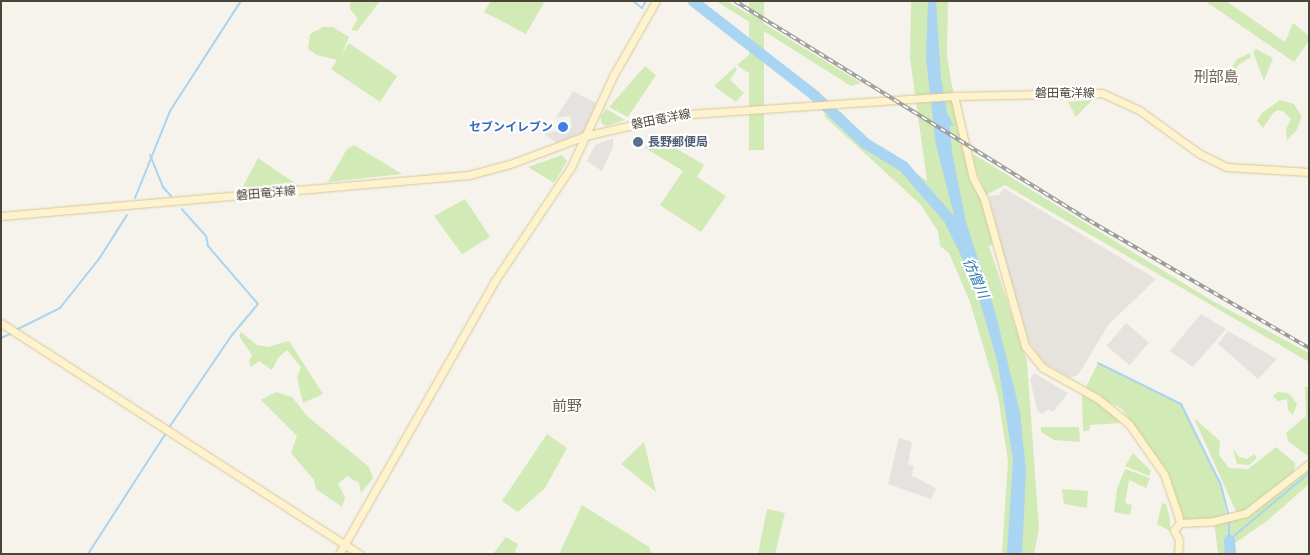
<!DOCTYPE html>
<meta charset="utf-8">
<style>
body{margin:0}
#map{position:relative;width:1310px;height:555px;overflow:hidden;background:#f6f3ec;font-family:Montserrat,"Noto Sans JP",sans-serif}
div>[style]{position:absolute}
[style*='--x']{left:calc(var(--x)*1px);top:calc(var(--y)*1px);width:calc(var(--w)*1px);rotate:calc(var(--a)*1deg)}
.industrial>*{inset:0;background:#e6e2dd}
.green>*{inset:0;background:#d2eab5;transform-origin:0 0}
.parking>*{inset:0;background:#e5e3e0;transform-origin:0 0}
.water>*{inset:0;background:#a9d4f2}
.stream>*{height:2px;margin:-1px;padding:0 1px;transform-origin:1px;border-radius:1px;background:#a9d4f2}
.river>*{height:11px;margin:-5.5px;padding:0 5.5px;transform-origin:5.5px;border-radius:5.5px;background:#a9d4f2}
.roads{filter:drop-shadow(0 0 1px #d6c79b) drop-shadow(0 0 1px #d6c79b)}
.secondary>*{height:7px;margin:-3.5px;padding:0 3.5px;transform-origin:3.5px;border-radius:3.5px;background:#fff3cd}
.rail>*{height:4px;margin-top:-2px;transform-origin:0;background:repeating-linear-gradient(90deg,#fff 0 5.5px,#9a9a9a 0 11px);box-sizing:border-box;border-block:1px solid #9a9a9a}
.dots>*{width:14px;height:14px;translate:-50% -50%;box-sizing:border-box;border:2px solid #fff;border-radius:50%}
span{translate:-50% -50%;white-space:nowrap;text-align:center;line-height:1.15;-webkit-text-stroke:4px #fff;paint-order:stroke}
.street-label{font-size:12px;color:#4b4439}
.shop-label{font-size:12px;color:#366cbe;font-weight:700}
.right{translate:-100% -50%;text-align:right}
.service-label{font-size:12px;color:#4e5e75;font-weight:700}
.left{translate:0 -50%;text-align:left}
.water-label{font-size:14px;color:#2e7ab2;font-style:italic}
.quarter-label{font-size:15px;color:#6e6250}
.frame{position:absolute;inset:0;border:2px solid #4b4439;pointer-events:none}
</style>
<div id="map">
<div class="industrial">
<i style="clip-path:polygon(1004px 188px,1156px 279px,1109px 324px,1078px 375px,1070px 378px,1044px 363px,1029px 342px,1001px 249px,989px 196px,999px 195px)"></i>
</div>
<div class="green">
<i style="clip-path:polygon(350px 1px,380px 1px,357px 31px,351px 30px,358px 19px,350px 9px)"></i>
<i style="clip-path:polygon(491px 1px,545px 1px,526px 34px,484px 12px)"></i>
<i style="clip-path:polygon(716px 1px,727px 1px,861px 83px,851px 86px)"></i>
<i style="left:749px;top:1px;width:15px;height:149px"></i>
<i style="clip-path:polygon(911px 1px,948px 1px,947px 56px,952px 86px,995px 243px,989px 246px,1027px 361px,1039px 529px,1034px 554px,1002px 554px,1008px 461px,998px 396px,970px 302px,949px 253px,940px 246px,938px 231px,920px 204px,823px 115px,841px 112px,869px 140px,927px 181px,910px 58px)"></i>
<i style="clip-path:polygon(1205px 1px,1226px 1px,1285px 42px,1293px 23px,1309px 36px,1309px 41px,1294px 62px)"></i>
<i style="clip-path:polygon(323px 27px,333px 27px,349px 37px,342px 53px,349px 43px,397px 76px,380px 102px,331px 69px,337px 60px,317px 55px,308px 49px,310px 34px)"></i>
<i style="clip-path:polygon(1256px 49px,1273px 58px,1264px 81px,1253px 52px)"></i>
<i style="clip-path:polygon(1250px 53px,1251px 57px,1237px 66px,1240px 85px,1223px 83px,1237px 59px)"></i>
<i style="clip-path:polygon(750px 54px,758px 60px,748px 73px,737px 65px)"></i>
<i style="clip-path:polygon(645px 66px,656px 75px,628px 117px,609px 107px)"></i>
<i style="clip-path:polygon(735px 67px,737px 69px,730px 80px,744px 93px,736px 102px,714px 86px)"></i>
<i style="clip-path:polygon(1092px 100px,1076px 117px,1068px 102px)"></i>
<i style="clip-path:polygon(1280px 100px,1294px 104px,1302px 117px,1296px 131px,1287px 140px,1286px 129px,1291px 119px,1284px 112px,1278px 110px,1273px 113px,1263px 128px,1257px 121px,1262px 113px)"></i>
<i style="clip-path:polygon(606px 109px,610px 111px,625px 120px,606px 126px,601px 123px,601px 116px)"></i>
<i style="clip-path:polygon(652px 134px,704px 165px,697px 177px,726px 196px,701px 232px,660px 205px,683px 171px,645px 148px)"></i>
<i style="clip-path:polygon(354px 145px,402px 174px,328px 182px,347px 149px)"></i>
<i style="clip-path:polygon(973px 154px,1211px 300px,1309px 353px,1309px 362px,1005px 185px,986px 195px,975px 167px)"></i>
<i style="clip-path:polygon(562px 155px,567px 161px,554px 183px,528px 167px)"></i>
<i style="clip-path:polygon(258px 158px,299px 186px,240px 192px)"></i>
<i style="clip-path:polygon(465px 199px,490px 237px,462px 254px,434px 216px)"></i>
<i style="clip-path:polygon(241px 332px,257px 345px,268px 347px,289px 341px,323px 394px,303px 403px,297px 378px,301px 367px,287px 350px,278px 358px,272px 370px,259px 361px,251px 367px,249px 361px,252px 355px,239px 336px)"></i>
<i style="clip-path:polygon(1098px 363px,1181px 404px,1222px 489px,1227px 518px,1238px 516px,1194px 418px,1220px 441px,1219px 455px,1229px 468px,1248px 469px,1276px 447px,1295px 463px,1294px 472px,1309px 464px,1309px 484px,1267px 521px,1235px 543px,1236px 554px,1218px 554px,1214px 521px,1180px 523px,1169px 476px,1122px 409px,1085px 389px)"></i>
<i style="clip-path:polygon(1305px 387px,1309px 387px,1309px 457px,1288px 441px,1286px 433px,1306px 416px)"></i>
<i style="clip-path:polygon(276px 392px,292px 397px,307px 416px,369px 467px,373px 478px,361px 493px,359px 483px,347px 476px,338px 484px,345px 497px,342px 507px,316px 489px,314px 480px,291px 453px,297px 436px,261px 400px)"></i>
<i style="clip-path:polygon(1278px 392px,1288px 393px,1293px 398px,1297px 404px,1293px 415px,1288px 410px,1287px 399px,1278px 401px,1273px 396px)"></i>
<i style="clip-path:polygon(1082px 395px,1108px 408px,1120px 423px,1090px 425px,1089px 431px,1083px 431px)"></i>
<i style="clip-path:polygon(1041px 427px,1079px 427px,1080px 442px,1054px 440px,1041px 432px)"></i>
<i style="clip-path:polygon(547px 434px,567px 448px,545px 488px,518px 512px,502px 501px)"></i>
<i style="clip-path:polygon(644px 442px,656px 492px,621px 464px)"></i>
<i style="clip-path:polygon(1233px 449px,1239px 457px,1247px 459px,1254px 454px,1257px 458px,1249px 465px,1237px 464px)"></i>
<i style="clip-path:polygon(1133px 453px,1151px 471px,1149px 476px,1125px 466px)"></i>
<i style="clip-path:polygon(1125px 469px,1150px 478px,1146px 488px,1129px 480px,1125px 503px,1132px 505px,1130px 515px,1114px 512px,1117px 489px)"></i>
<i style="clip-path:polygon(1062px 489px,1088px 491px,1087px 508px,1064px 504px)"></i>
<i style="clip-path:polygon(1162px 503px,1166px 504px,1170px 519px,1170px 531px,1157px 524px)"></i>
<i style="clip-path:polygon(582px 505px,649px 547px,652px 554px,559px 554px)"></i>
<i style="clip-path:polygon(767px 509px,785px 513px,775px 554px,758px 554px)"></i>
<i style="clip-path:polygon(506px 537px,518px 544px,514px 554px,493px 554px)"></i>
</div>
<div class="parking">
<i style="clip-path:polygon(573px 91px,596px 103px,585px 132px,557px 143px,544px 134px,572px 128px,570px 116px,556px 118px)"></i>
<i style="clip-path:polygon(613px 138px,613px 147px,602px 171px,587px 161px,595px 145px)"></i>
<i style="clip-path:polygon(1201px 314px,1226px 329px,1193px 367px,1170px 351px)"></i>
<i style="left:1126px;top:323px;width:30px;height:30px;rotate:40deg"></i>
<i style="clip-path:polygon(1228px 331px,1277px 359px,1258px 379px,1218px 344px)"></i>
<i style="clip-path:polygon(1034px 373px,1068px 393px,1053px 412px,1049px 409px,1042px 414px,1037px 410px,1030px 379px)"></i>
<i style="clip-path:polygon(899px 438px,912px 442px,908px 464px,914px 466px,912px 476px,936px 488px,931px 499px,888px 484px)"></i>
</div>
<div class="water">
<i style="clip-path:polygon(928px 1px,936px 1px,941px 77px,947px 113px,954px 126px,950px 126px,952px 152px,966px 222px,994px 308px,1020px 412px,1026px 470px,1022px 554px,1007px 554px,1013px 460px,998px 364px,978px 295px,956px 244px,954px 215px,936px 145px,926px 59px)"></i>
</div>
<div class="stream">
<i style="--x:633;--y:1;--w:11;--a:38"></i>
<i style="--x:642;--y:8;--w:8;--a:-60"></i>
<i style="--x:150;--y:155;--w:35;--a:68"></i>
<i style="--x:163;--y:187;--w:12;--a:48"></i>
<i style="--x:135;--y:198;--w:94;--a:-68.1"></i>
<i style="--x:170;--y:111;--w:131;--a:-57.2"></i>
<i style="--x:16;--y:330;--w:49;--a:-26.6"></i>
<i style="--x:60;--y:308;--w:63;--a:-51.5"></i>
<i style="--x:99;--y:259;--w:52;--a:-57.5"></i>
<i style="--x:1;--y:338;--w:12;--a:-24"></i>
<i style="--x:1098;--y:363;--w:93;--a:26.3"></i>
<i style="--x:1181;--y:404;--w:90;--a:63.7"></i>
<i style="--x:1221;--y:485;--w:32;--a:76"></i>
<i style="--x:168;--y:429;--w:114;--a:-55.8"></i>
<i style="--x:232;--y:335;--w:40;--a:-50"></i>
<i style="--x:258;--y:304;--w:77;--a:-130.8"></i>
<i style="--x:208;--y:246;--w:10;--a:-101"></i>
<i style="--x:206;--y:236;--w:36;--a:-132"></i>
<i style="--x:1229;--y:521;--w:19;--a:90"></i>
<i style="--x:1229;--y:540;--w:104;--a:-39.9"></i>
<i style="--x:88;--y:554;--w:144;--a:-57.2"></i>
</div>
<div class="river">
<i style="--x:693;--y:1;--w:153;--a:37.8"></i>
<i style="--x:814;--y:95;--w:70;--a:43.3"></i>
<i style="--x:865;--y:143;--w:44;--a:31.2"></i>
<i style="--x:903;--y:166;--w:70;--a:49"></i>
<i style="--x:949;--y:219;--w:28;--a:64"></i>
<i style="--x:1229;--y:540;--w:14;--a:86"></i>
</div>
<div class="roads">
<div class="secondary">
<i style="--x:954;--y:96;--w:84;--a:77"></i>
<i style="--x:973;--y:178;--w:24;--a:62"></i>
<i style="--x:984;--y:199;--w:153;--a:74.4"></i>
<i style="--x:1025;--y:346;--w:28;--a:51"></i>
<i style="--x:1043;--y:368;--w:62;--a:29.1"></i>
<i style="--x:1097;--y:398;--w:41;--a:39.1"></i>
<i style="--x:1129;--y:424;--w:61;--a:55"></i>
<i style="--x:1164;--y:474;--w:43;--a:71.1"></i>
<i style="--x:1178;--y:515;--w:8;--a:76"></i>
<i style="--x:1180;--y:523;--w:9;--a:131"></i>
<i style="--x:1174;--y:530;--w:11;--a:63"></i>
<i style="--x:1179;--y:540;--w:14;--a:94"></i>
<i style="--x:1;--y:216;--w:470;--a:-5"></i>
<i style="--x:469;--y:175;--w:42;--a:-15"></i>
<i style="--x:510;--y:164;--w:80;--a:-20.5"></i>
<i style="--x:585;--y:136;--w:92;--a:-13.1"></i>
<i style="--x:675;--y:115;--w:280;--a:-3.9"></i>
<i style="--x:954;--y:96;--w:148;--a:-1.2"></i>
<i style="--x:1102;--y:93;--w:41;--a:24.7"></i>
<i style="--x:1139;--y:110;--w:75;--a:35.8"></i>
<i style="--x:1200;--y:154;--w:30;--a:26"></i>
<i style="--x:1227;--y:167;--w:82;--a:3.5"></i>
<i style="--x:1;--y:323;--w:426;--a:32.8"></i>
<i style="--x:1180;--y:523;--w:34;--a:-3"></i>
<i style="--x:1214;--y:521;--w:33;--a:-14"></i>
<i style="--x:1246;--y:513;--w:80;--a:-37.9"></i>
<i style="--x:339;--y:554;--w:317;--a:-60.3"></i>
<i style="--x:496;--y:279;--w:135;--a:-56.2"></i>
<i style="--x:571;--y:167;--w:100;--a:-65.2"></i>
<i style="--x:613;--y:76;--w:86;--a:-60.2"></i>
</div>
</div>
<div class="rail">
<i style="--x:735;--y:1;--w:418;--a:31.8"></i>
<i style="--x:1090;--y:221;--w:253;--a:30.1"></i>
</div>
<div class="dots">
<i style="left:563px;top:127px;background:#3f7fe0"></i>
<i style="left:638px;top:142px;background:#5c6f8a"></i>
</div>
<div class="street-label">
<span style="left:1065px;top:93px">磐田竜洋線</span>
<span style="left:661px;top:119px;rotate:-11deg">磐田竜洋線</span>
<span style="left:266px;top:193px;rotate:-5deg">磐田竜洋線</span>
</div>
<div class="shop-label">
<span class="right" style="left:553px;top:127px">セブンイレブン</span>
</div>
<div class="service-label">
<span class="left" style="left:648px;top:142px">長野郵便局</span>
</div>
<div class="water-label">
<span style="left:976px;top:278px;rotate:66deg">彷僧川</span>
</div>
<div class="quarter-label">
<span style="left:1216px;top:77px">刑部島</span>
<span style="left:567px;top:406px">前野</span>
</div>
<div class="frame"></div>
</div>
